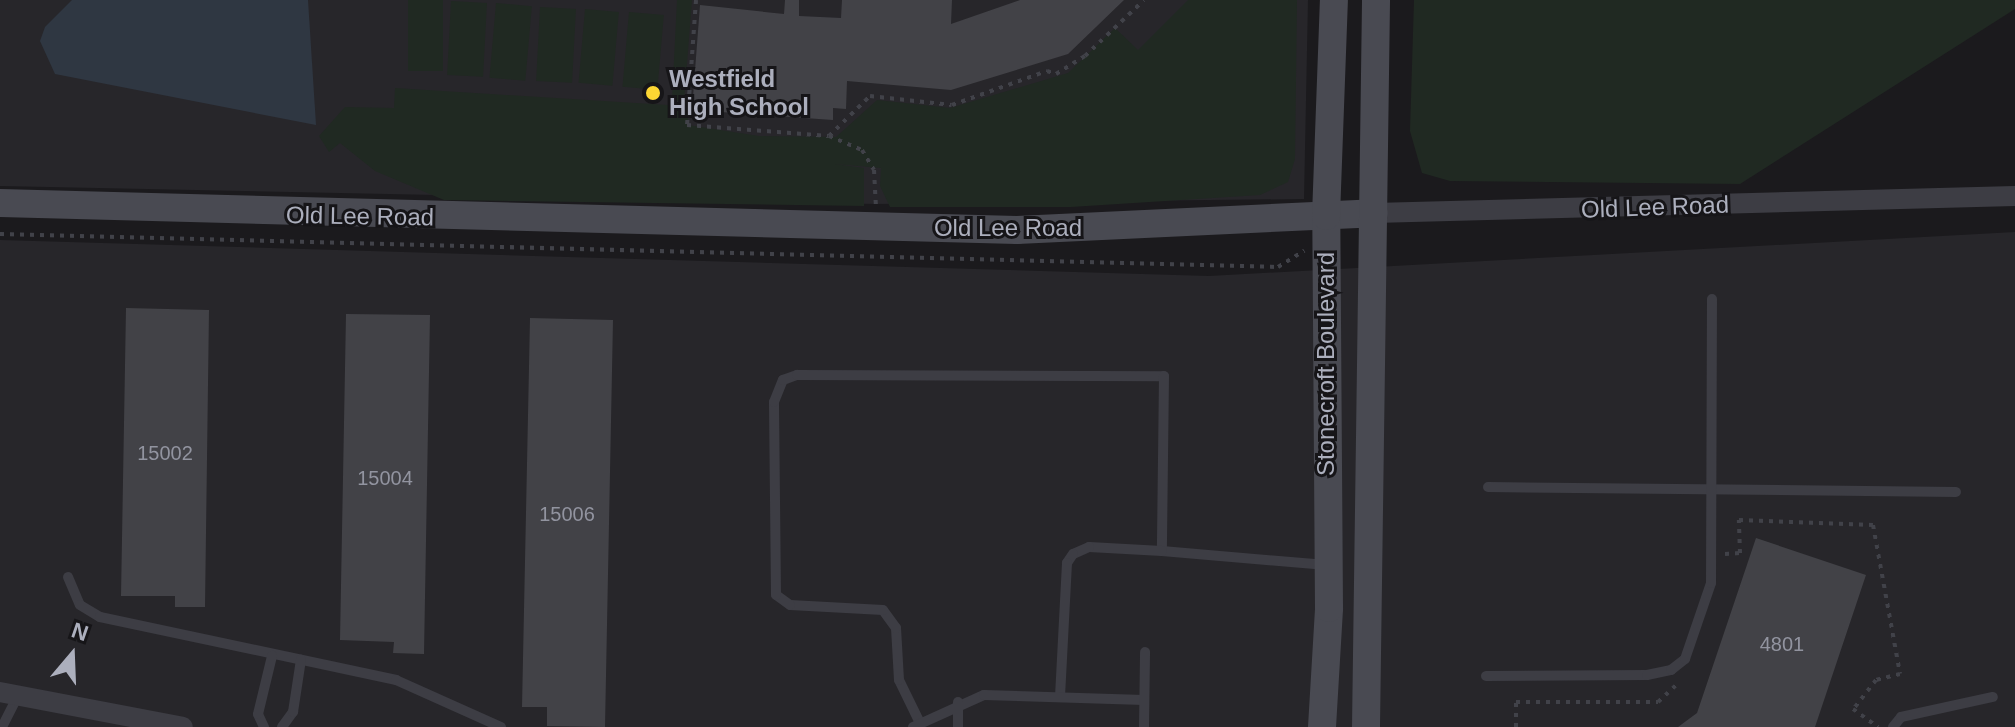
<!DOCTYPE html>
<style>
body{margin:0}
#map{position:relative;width:2015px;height:727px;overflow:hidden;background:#1b1a1d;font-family:Helvetica,sans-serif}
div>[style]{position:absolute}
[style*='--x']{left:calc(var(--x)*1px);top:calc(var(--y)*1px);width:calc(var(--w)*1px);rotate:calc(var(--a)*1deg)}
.built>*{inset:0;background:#27262a}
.green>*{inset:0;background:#202922;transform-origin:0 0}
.water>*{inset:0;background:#2f3742}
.building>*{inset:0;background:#424247}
.path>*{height:4px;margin-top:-2px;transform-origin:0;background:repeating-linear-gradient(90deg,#414249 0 4px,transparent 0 10px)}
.lane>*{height:10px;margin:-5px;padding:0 5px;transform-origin:5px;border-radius:5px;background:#3d3d44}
.street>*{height:20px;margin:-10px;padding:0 10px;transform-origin:10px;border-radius:10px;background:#3d3d44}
.secondary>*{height:28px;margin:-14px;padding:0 14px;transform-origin:14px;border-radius:14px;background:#494a52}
.dots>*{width:22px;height:22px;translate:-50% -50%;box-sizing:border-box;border:4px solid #161518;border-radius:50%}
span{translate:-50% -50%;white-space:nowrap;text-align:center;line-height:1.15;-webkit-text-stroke:6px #161518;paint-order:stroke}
.number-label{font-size:20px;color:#9294a0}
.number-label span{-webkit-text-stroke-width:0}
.poi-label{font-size:24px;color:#acafbd;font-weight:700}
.left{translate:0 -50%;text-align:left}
.street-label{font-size:24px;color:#acafbd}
.north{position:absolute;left:32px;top:615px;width:80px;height:80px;-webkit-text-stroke:6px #161518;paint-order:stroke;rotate:19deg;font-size:22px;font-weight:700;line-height:32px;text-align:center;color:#acafbd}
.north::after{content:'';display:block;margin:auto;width:28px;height:36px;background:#acafbd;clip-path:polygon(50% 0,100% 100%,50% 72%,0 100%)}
</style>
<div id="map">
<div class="built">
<i style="clip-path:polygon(0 0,1308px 0,1304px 199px,876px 204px,0 186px)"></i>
<i style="clip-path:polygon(2015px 232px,2015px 727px,0 727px,0 240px,1209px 276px)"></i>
</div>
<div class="green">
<i style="left:408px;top:0;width:35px;height:71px"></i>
<i style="clip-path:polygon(677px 0,692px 0,684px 102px,672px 100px)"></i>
<i style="clip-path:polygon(1188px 0,1297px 0,1295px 159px,1288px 182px,1260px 195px,1071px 207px,890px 207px,880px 186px,881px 168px,835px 164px,864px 168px,864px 206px,444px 200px,375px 171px,340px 143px,329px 152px,319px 136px,345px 107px,394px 108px,395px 88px,668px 105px,688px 108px,688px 125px,759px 136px,836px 137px,877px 100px,950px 108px,1068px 73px,1115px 28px,1138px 50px)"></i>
<i style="clip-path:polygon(1414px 0,2015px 0,2015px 9px,1740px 184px,1450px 181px,1422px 173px,1410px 131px)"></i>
<i style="left:451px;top:1px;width:36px;height:74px;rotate:3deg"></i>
<i style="left:496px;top:3px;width:36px;height:75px;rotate:5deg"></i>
<i style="left:540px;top:7px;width:36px;height:74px;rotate:3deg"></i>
<i style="left:585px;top:9px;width:34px;height:74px;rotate:5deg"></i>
<i style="left:629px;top:12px;width:35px;height:75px;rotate:5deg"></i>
</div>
<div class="water">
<i style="clip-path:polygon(72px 0,308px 0,316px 125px,55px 74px,40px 41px,45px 27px)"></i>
</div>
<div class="building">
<i style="clip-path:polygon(785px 0,799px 0,799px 16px,841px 18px,842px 0,952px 0,951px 24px,1020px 0,1124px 0,1068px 54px,951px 90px,847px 81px,846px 109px,833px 108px,833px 120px,692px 110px,700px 5px,784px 14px)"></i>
<i style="clip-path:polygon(126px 308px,209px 310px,205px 607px,175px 607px,175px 596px,121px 596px)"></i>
<i style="clip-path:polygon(346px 314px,430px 315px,424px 654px,393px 653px,394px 642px,340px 640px)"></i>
<i style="clip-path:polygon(530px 318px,613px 320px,605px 727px,547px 726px,547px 707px,522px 707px)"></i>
<i style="clip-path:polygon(1756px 538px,1866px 575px,1815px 727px,1678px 727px,1697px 713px)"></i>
</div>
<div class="path">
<i style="--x:696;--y:0;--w:125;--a:94.1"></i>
<i style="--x:687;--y:125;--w:142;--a:4.4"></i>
<i style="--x:829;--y:136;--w:36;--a:23"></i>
<i style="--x:862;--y:150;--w:23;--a:59"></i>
<i style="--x:874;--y:170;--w:35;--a:87"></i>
<i style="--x:670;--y:103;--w:18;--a:6"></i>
<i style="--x:829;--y:136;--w:57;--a:-44.3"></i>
<i style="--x:870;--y:96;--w:82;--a:6.3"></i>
<i style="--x:952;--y:105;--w:101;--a:-19.7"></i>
<i style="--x:1047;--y:71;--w:9;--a:18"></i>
<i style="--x:1056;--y:74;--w:34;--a:-32"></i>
<i style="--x:1085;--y:56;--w:81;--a:-43.5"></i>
<i style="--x:0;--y:234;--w:1278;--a:1.48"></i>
<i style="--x:1278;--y:267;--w:31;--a:-32"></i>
<i style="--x:1725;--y:554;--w:15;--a:-4"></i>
<i style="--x:1740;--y:553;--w:33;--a:-92"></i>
<i style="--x:1739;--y:520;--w:134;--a:2.1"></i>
<i style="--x:1873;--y:525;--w:151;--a:79.7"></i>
<i style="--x:1900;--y:674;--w:25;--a:166"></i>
<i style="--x:1876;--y:680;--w:37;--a:128"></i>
<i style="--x:1853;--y:709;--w:31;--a:36"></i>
<i style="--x:1516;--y:727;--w:25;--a:-90"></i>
<i style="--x:1516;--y:702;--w:142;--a:0"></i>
<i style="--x:1658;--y:702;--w:26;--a:-43"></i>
</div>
<div class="lane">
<i style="--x:1488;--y:487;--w:468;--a:0.6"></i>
<i style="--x:1162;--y:551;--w:165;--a:4.9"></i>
<i style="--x:68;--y:577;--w:30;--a:67"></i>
<i style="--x:80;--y:605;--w:23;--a:31"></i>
<i style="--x:100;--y:617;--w:303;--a:12"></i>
<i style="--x:396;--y:680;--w:115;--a:24.1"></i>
<i style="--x:1486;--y:676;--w:161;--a:-0.4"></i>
<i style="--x:1647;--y:675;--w:25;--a:-12"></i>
<i style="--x:1671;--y:670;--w:18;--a:-38"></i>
<i style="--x:1685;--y:659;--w:80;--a:-71.1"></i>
<i style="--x:1711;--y:583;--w:284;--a:-89.8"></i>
<i style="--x:920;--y:723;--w:48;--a:-116"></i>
<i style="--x:899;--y:680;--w:52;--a:-93.3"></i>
<i style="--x:896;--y:628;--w:22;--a:-126"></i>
<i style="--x:883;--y:610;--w:93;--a:-176.9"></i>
<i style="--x:790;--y:605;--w:17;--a:-144"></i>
<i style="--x:776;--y:595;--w:193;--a:-90.6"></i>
<i style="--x:774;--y:402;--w:24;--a:-68"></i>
<i style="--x:783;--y:380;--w:15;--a:-20"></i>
<i style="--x:797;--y:375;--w:367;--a:0.2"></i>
<i style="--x:1164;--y:376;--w:175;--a:90.7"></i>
<i style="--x:1162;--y:551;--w:73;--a:-176.9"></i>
<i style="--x:1089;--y:547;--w:17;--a:156"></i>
<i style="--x:1073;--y:554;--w:11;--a:124"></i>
<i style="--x:1067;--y:563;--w:134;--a:93"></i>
<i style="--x:2;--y:727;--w:35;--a:-63"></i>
<i style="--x:264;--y:727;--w:14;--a:-115"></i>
<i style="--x:258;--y:714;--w:60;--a:-76.4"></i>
<i style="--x:282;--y:727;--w:19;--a:-54"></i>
<i style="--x:293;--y:712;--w:53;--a:-81.3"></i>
<i style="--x:913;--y:727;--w:78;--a:-24.3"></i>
<i style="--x:984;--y:695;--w:160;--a:1.8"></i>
<i style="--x:958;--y:727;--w:25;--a:-90"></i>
<i style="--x:1144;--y:727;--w:75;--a:-89.2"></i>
<i style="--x:1893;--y:727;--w:13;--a:-51"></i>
<i style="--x:1901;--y:717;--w:94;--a:-12.3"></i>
</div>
<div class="street">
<i style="--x:1374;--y:213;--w:641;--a:-1.52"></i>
<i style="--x:0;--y:692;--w:186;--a:10.8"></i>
</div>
<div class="secondary">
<i style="--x:0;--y:203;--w:1017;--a:1.52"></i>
<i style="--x:1017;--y:230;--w:357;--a:-2.7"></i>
<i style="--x:1322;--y:727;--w:119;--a:-86.6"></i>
<i style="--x:1329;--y:608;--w:392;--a:-90.4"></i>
<i style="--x:1326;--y:216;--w:216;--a:-87.9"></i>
<i style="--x:1366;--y:727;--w:727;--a:-89.21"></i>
</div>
<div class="dots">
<i style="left:653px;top:93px;background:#fcd633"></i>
</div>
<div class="number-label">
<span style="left:165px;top:453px">15002</span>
<span style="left:385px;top:478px">15004</span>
<span style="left:567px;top:514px">15006</span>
<span style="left:1782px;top:644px">4801</span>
</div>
<div class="poi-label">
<span class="left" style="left:669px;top:93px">Westfield<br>High School</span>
</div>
<div class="street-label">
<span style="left:1655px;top:207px;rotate:-2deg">Old Lee Road</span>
<span style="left:360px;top:216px;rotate:1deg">Old Lee Road</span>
<span style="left:1008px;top:228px">Old Lee Road</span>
<span style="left:1326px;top:364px;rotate:-90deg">Stonecroft Boulevard</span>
</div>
<div class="north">N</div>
</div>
